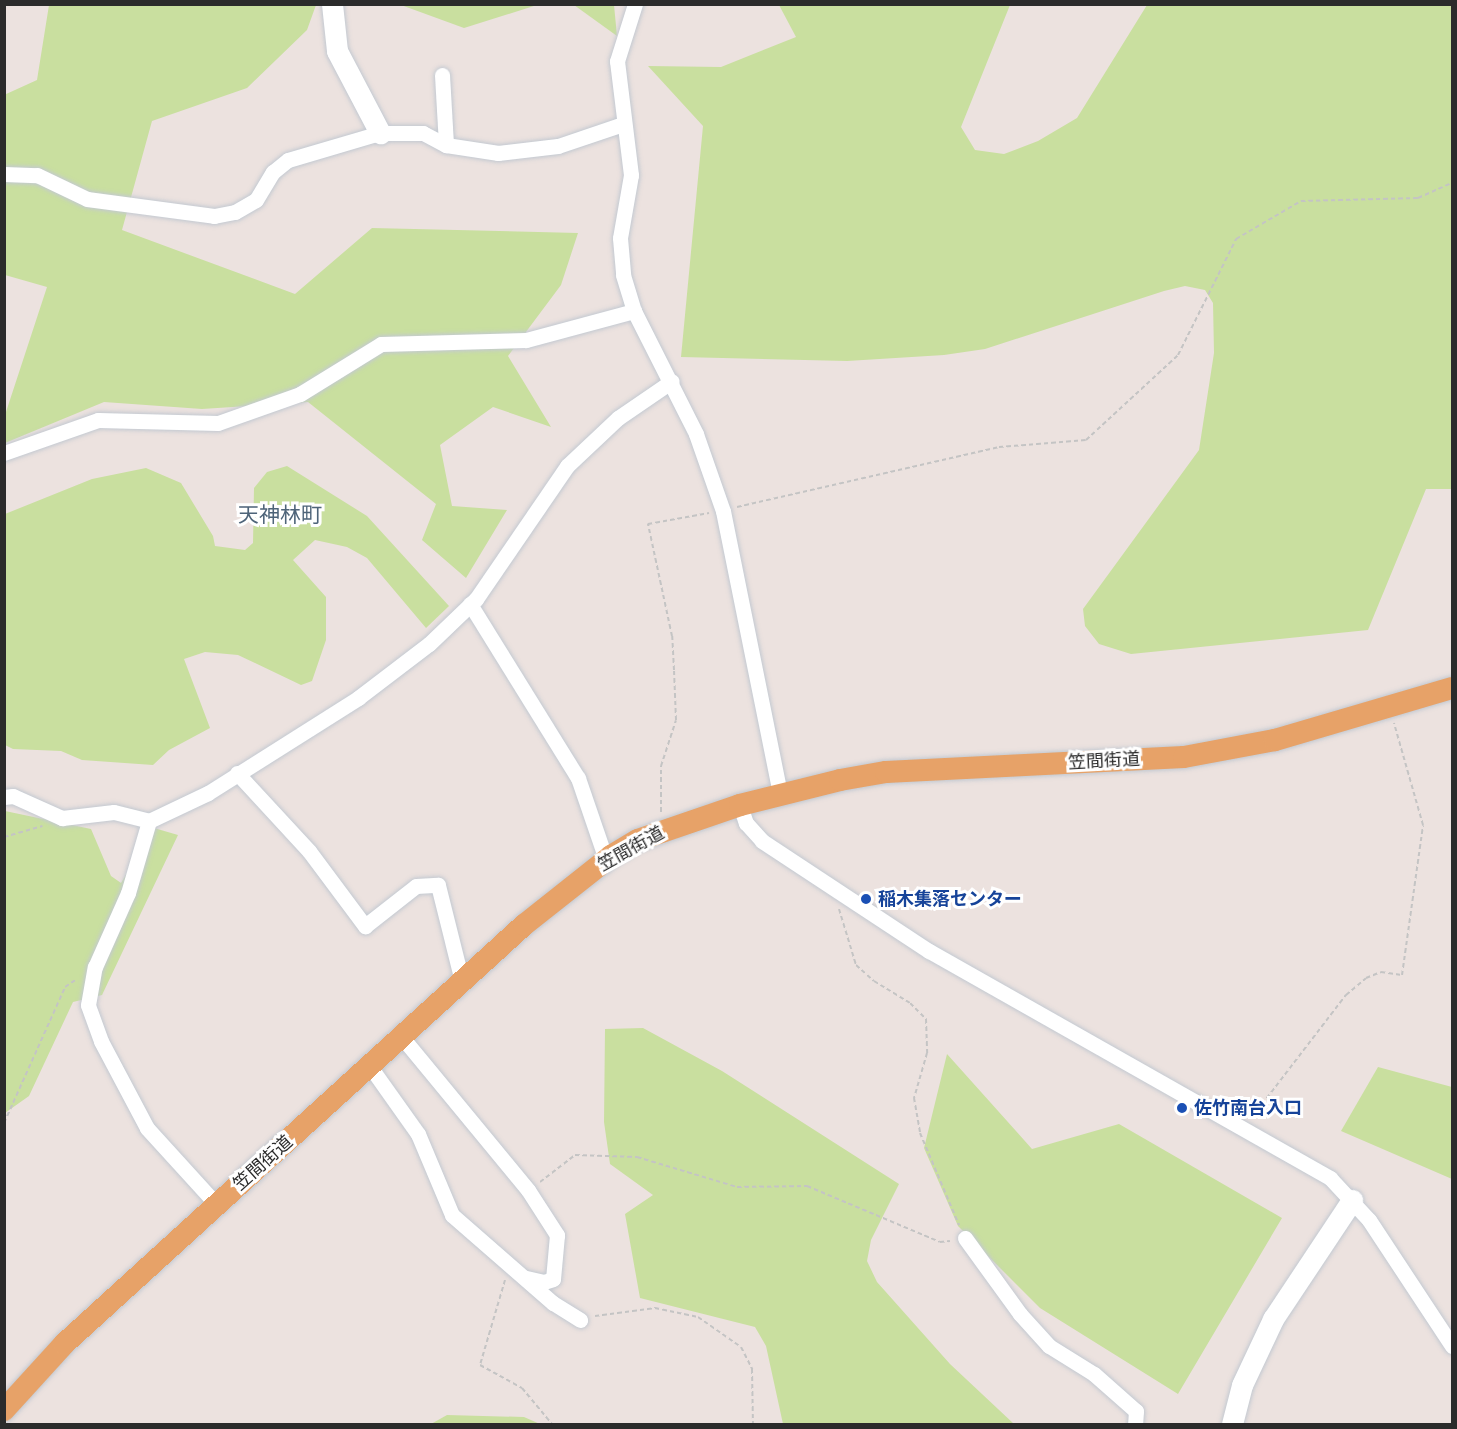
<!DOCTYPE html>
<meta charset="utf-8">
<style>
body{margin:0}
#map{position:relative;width:1457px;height:1429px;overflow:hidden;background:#ece2df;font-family:"Varela Round","Noto Sans JP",sans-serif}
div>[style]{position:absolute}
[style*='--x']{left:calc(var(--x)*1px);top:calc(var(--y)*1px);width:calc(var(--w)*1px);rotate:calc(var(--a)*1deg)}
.green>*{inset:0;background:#c9df9f}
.path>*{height:2px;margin-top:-1px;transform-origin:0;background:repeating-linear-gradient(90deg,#c4c4c4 0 4.5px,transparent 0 7.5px)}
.roads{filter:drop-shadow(0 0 2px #c3c9d1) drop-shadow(0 0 2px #c3c9d1)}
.street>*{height:15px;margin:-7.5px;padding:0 7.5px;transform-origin:7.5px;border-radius:7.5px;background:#fff}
.secondary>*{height:21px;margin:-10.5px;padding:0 10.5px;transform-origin:10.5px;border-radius:10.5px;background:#fff}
.primary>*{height:22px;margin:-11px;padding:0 11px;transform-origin:11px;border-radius:11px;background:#e7a268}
.dots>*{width:16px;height:16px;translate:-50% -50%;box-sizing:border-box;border:3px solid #fff;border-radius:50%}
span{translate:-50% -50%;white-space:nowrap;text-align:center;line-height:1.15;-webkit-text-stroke:6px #fff;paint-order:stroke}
.street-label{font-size:18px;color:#2b2b2b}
.transit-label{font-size:18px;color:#164399;font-weight:700}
.left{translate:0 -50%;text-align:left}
.quarter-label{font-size:21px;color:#4e6479}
.frame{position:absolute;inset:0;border:6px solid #2b2b2b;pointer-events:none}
</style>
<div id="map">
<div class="green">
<i style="clip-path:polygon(49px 5px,316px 5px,307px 30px,247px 88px,152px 121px,122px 230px,295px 294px,372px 228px,578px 233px,561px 285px,508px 356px,551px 427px,493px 407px,440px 445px,452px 506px,507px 510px,466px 578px,422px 540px,436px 504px,308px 402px,202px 409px,104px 402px,5px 443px,5px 415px,47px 287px,5px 275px,4px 95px,37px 80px)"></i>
<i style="clip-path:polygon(401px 5px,401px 4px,537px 5px,464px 28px)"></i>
<i style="clip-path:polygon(574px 5px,614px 5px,617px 36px)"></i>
<i style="clip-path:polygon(779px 5px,1010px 5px,961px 127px,975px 150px,1004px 154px,1038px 141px,1077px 118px,1147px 5px,1452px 5px,1452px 489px,1426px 489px,1368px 630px,1131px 654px,1099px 644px,1085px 626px,1083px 609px,1199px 450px,1214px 353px,1213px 303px,1205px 290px,1185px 286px,1164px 291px,985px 349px,944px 355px,847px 361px,681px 357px,703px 126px,648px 66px,721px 67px,796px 37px)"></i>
<i style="clip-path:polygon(287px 466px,367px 516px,449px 606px,426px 628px,367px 558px,347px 547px,315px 540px,293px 560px,326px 597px,326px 640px,312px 681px,301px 685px,238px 655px,205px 652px,184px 659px,210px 728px,169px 750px,153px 765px,82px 760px,61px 751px,13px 749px,5px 745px,5px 514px,92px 479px,146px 468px,181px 483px,213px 536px,215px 546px,245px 550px,253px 543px,254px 488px,267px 472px)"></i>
<i style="clip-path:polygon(5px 811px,91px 829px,111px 876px,121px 883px,154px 828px,178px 835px,102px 995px,73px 1002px,29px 1096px,5px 1113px)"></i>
<i style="clip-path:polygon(643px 1028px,722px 1071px,899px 1184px,871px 1240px,867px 1261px,877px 1282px,950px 1364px,1014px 1424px,783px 1424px,766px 1346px,755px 1327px,640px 1298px,625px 1214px,653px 1195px,610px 1164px,604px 1122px,605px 1029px)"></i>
<i style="clip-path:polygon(947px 1054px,1032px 1149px,1119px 1124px,1282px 1218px,1178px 1394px,1040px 1308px,958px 1226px,924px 1148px)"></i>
<i style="clip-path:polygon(1378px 1067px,1452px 1087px,1452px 1179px,1341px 1131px)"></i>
<i style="clip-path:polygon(447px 1415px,524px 1417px,540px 1424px,431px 1424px)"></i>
</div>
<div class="path">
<i style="--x:737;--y:507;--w:269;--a:-12.9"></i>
<i style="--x:999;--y:447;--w:87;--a:-4.6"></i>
<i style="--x:1086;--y:440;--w:125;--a:-42.7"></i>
<i style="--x:1178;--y:355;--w:130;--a:-63.4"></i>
<i style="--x:1236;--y:239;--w:75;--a:-30.3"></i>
<i style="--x:1301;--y:201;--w:117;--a:-1.5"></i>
<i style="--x:1418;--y:198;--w:37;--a:-24"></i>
<i style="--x:661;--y:812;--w:46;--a:-90"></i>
<i style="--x:661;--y:766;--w:48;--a:-71.9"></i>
<i style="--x:676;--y:720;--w:50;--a:-92.3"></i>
<i style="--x:674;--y:670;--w:34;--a:-93"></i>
<i style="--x:672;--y:636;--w:115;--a:-102.1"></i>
<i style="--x:648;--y:524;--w:62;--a:-10.2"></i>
<i style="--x:4;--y:837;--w:40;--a:-16"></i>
<i style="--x:839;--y:909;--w:59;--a:73.1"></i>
<i style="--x:856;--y:965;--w:24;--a:42"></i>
<i style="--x:874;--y:981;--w:42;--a:31.4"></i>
<i style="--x:910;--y:1003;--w:23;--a:45"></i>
<i style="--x:926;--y:1019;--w:34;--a:88"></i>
<i style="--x:927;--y:1053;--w:47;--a:106.1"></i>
<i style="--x:914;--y:1098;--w:36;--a:80"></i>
<i style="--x:920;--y:1133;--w:100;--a:67"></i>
<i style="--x:1253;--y:1116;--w:153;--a:-52.5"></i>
<i style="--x:1346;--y:995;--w:26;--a:-40"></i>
<i style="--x:1366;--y:978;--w:16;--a:-22"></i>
<i style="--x:1381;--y:972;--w:21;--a:8"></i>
<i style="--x:1402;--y:975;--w:151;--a:-82"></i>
<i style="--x:1423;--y:825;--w:106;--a:-105.9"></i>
<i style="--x:4;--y:1123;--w:149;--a:-65.8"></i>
<i style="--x:65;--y:987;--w:14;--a:-34"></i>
<i style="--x:540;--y:1182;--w:44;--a:-37.6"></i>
<i style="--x:575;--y:1155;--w:62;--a:1.8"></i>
<i style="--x:637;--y:1157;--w:104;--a:16.7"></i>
<i style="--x:737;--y:1187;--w:70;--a:-0.8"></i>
<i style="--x:807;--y:1186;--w:144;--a:22.8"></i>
<i style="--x:940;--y:1242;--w:10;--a:-6"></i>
<i style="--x:505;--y:1280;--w:89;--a:106.4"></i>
<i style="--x:480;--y:1365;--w:48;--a:28.7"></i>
<i style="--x:522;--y:1388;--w:47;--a:50.2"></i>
<i style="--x:595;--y:1316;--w:61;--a:-7.6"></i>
<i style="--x:655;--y:1308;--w:44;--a:11.8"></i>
<i style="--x:698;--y:1317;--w:52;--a:34.9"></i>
<i style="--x:741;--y:1347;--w:25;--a:63"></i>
<i style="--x:752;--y:1369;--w:55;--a:89"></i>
</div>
<div class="roads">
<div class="street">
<i style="--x:635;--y:4;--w:60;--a:107.5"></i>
<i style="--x:617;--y:61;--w:115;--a:83"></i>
<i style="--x:631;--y:175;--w:64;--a:99.9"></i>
<i style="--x:620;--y:238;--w:37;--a:85"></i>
<i style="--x:623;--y:275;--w:38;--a:73"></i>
<i style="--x:634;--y:311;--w:138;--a:63.2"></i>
<i style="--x:696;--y:434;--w:82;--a:70.7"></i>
<i style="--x:723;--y:511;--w:289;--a:78.6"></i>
<i style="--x:442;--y:75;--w:70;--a:86.7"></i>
<i style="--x:4;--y:174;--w:33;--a:2"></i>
<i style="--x:37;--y:175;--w:55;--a:25.6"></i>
<i style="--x:87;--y:199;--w:128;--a:7.6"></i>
<i style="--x:214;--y:216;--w:21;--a:-11"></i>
<i style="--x:235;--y:212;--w:24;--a:-30"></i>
<i style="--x:256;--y:200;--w:33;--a:-59"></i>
<i style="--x:273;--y:172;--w:19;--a:-39"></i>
<i style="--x:288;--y:160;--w:96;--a:-16.4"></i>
<i style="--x:380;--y:133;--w:43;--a:0"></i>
<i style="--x:423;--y:133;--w:26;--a:28"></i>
<i style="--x:446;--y:145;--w:53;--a:8.7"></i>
<i style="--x:498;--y:153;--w:60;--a:-6.7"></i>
<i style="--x:558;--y:146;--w:69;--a:-18.7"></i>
<i style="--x:4;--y:453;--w:100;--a:-19.3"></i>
<i style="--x:98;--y:420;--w:120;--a:1.4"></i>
<i style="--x:218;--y:423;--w:87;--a:-19.5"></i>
<i style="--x:300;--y:394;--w:95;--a:-31.7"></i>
<i style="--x:381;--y:344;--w:145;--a:-1.6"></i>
<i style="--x:526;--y:340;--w:112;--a:-15"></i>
<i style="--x:470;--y:604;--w:205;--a:58.2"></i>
<i style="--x:578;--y:778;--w:87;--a:71.1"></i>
<i style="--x:237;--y:773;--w:106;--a:47.3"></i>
<i style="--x:309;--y:851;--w:94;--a:53.3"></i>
<i style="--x:365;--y:926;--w:65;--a:-38.1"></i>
<i style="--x:416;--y:886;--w:22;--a:-3"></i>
<i style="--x:438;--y:885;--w:99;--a:76"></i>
<i style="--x:4;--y:797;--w:9;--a:-6"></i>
<i style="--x:13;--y:796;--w:54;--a:24.2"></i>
<i style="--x:62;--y:818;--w:52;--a:-6.6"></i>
<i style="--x:114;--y:812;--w:36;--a:14"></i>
<i style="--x:740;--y:805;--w:19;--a:72"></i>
<i style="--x:746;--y:823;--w:24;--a:48"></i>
<i style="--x:762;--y:841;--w:200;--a:33.4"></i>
<i style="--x:929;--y:951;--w:461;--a:29.5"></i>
<i style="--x:1330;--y:1178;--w:57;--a:47.1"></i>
<i style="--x:1369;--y:1220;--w:151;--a:56.6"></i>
<i style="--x:401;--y:1036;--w:200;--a:50.5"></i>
<i style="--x:528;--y:1190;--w:54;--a:57.2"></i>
<i style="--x:557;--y:1235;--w:44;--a:95.2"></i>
<i style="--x:553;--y:1279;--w:9;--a:162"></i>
<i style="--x:544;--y:1282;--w:18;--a:-167"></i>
<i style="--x:369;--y:1065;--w:85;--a:54.6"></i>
<i style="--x:418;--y:1134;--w:88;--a:67.2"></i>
<i style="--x:452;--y:1215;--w:134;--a:41.1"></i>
<i style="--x:553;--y:1303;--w:32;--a:32"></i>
<i style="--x:217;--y:1205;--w:104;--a:-132.3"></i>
<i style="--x:147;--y:1128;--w:98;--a:-117.9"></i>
<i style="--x:101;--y:1041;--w:38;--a:-110"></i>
<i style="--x:88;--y:1005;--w:39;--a:-80"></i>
<i style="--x:95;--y:967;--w:81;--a:-66"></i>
<i style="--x:128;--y:893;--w:75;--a:-73.7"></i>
<i style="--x:149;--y:821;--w:65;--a:-25.4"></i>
<i style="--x:208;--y:793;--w:178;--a:-32.3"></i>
<i style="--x:358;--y:698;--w:89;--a:-37.3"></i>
<i style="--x:429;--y:644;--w:65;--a:-43.8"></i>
<i style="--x:476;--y:599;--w:161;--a:-55.6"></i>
<i style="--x:567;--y:466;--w:70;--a:-43.3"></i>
<i style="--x:618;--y:418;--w:65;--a:-34.4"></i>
<i style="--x:965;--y:1238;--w:94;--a:54.1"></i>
<i style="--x:1020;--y:1314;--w:43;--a:47.8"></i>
<i style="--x:1049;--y:1346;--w:53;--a:31.9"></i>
<i style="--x:1094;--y:1374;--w:56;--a:41.4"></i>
<i style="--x:1136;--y:1411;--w:13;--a:94"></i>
</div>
<div class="secondary">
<i style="--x:332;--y:4;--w:47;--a:83.9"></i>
<i style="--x:337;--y:51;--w:93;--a:62.3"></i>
<i style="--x:1232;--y:1424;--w:40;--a:-75.6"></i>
<i style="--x:1242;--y:1385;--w:73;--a:-64.8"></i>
<i style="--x:1273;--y:1319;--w:143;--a:-56.4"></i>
</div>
<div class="primary">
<i style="--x:4;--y:1410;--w:89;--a:-47.7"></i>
<i style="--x:64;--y:1344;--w:622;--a:-42.33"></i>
<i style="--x:524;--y:925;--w:111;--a:-38.4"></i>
<i style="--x:611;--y:856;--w:31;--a:-31"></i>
<i style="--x:638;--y:840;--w:108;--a:-18.9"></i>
<i style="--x:740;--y:805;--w:103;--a:-14"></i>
<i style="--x:840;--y:780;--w:47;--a:-9.9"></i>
<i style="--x:886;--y:772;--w:298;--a:-2.9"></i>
<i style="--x:1184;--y:757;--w:93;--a:-10.6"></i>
<i style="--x:1275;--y:740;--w:184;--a:-16.4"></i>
</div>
</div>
<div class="dots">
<i style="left:866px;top:899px;background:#1a4fb4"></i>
<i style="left:1182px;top:1108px;background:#1a4fb4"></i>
</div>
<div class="street-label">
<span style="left:1104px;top:761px;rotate:-3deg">笠間街道</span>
<span style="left:631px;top:849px;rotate:-29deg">笠間街道</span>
<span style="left:263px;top:1163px;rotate:-42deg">笠間街道</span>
</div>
<div class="transit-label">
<span class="left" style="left:878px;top:899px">稲木集落センター</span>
<span class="left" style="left:1194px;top:1108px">佐竹南台入口</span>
</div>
<div class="quarter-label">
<span style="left:280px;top:516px">天神林町</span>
</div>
<div class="frame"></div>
</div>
